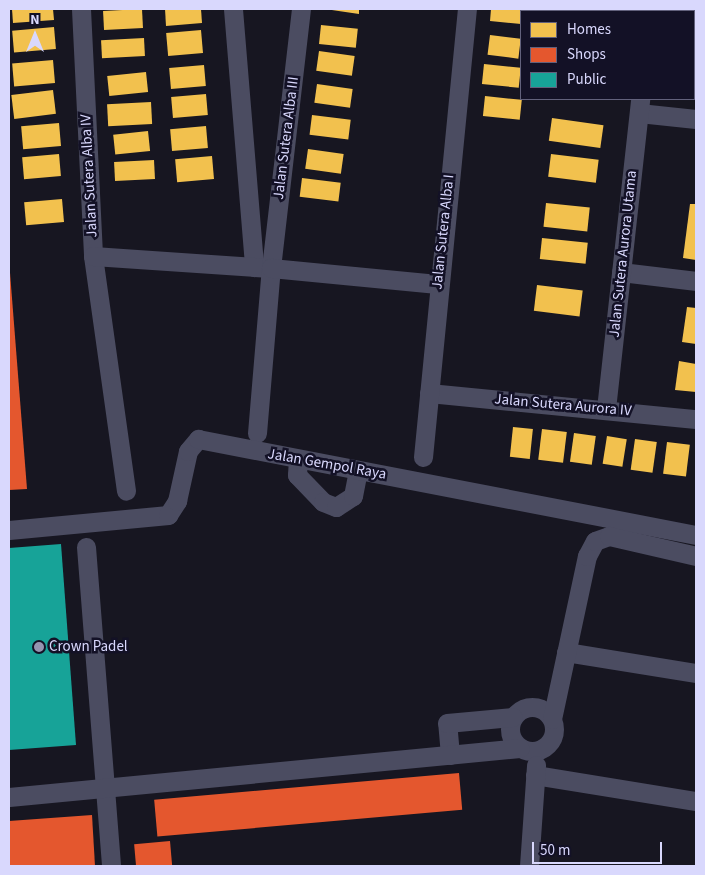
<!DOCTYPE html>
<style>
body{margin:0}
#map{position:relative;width:705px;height:875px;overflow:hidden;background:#171621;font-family:"Source Sans 3",sans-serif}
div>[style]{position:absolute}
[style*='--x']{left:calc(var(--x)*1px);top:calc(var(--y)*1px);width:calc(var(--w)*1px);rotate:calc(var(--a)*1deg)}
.homes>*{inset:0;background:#f2c14e;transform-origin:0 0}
.shops>*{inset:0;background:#e4572e;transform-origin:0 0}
.public>*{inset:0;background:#17a398}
.minor>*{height:19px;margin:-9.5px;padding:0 9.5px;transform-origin:9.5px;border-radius:9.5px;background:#4b4c61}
.minor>.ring{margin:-9.5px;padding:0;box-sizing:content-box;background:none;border:19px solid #4b4c61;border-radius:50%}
.dots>*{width:14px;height:14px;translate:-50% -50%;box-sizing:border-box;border:2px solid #131126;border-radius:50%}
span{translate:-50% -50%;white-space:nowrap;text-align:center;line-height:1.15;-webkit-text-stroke:5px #131126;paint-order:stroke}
.street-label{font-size:15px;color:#d9d8fd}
.poi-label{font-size:15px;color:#d9d8fd}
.left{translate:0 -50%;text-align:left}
.frame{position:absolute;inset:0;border:10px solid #d9d8fd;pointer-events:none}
.legend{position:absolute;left:520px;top:10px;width:175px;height:90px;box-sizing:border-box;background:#131126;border:1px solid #62617c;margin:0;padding:6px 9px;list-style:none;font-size:15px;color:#d9d8fd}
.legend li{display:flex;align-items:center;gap:10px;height:25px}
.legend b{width:25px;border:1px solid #62617c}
.north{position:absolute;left:10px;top:10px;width:50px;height:50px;-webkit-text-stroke:4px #131126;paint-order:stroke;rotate:0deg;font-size:14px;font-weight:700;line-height:20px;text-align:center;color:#d9d8fd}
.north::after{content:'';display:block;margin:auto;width:18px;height:22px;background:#d9d8fd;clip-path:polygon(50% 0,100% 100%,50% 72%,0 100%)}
.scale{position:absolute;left:532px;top:842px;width:130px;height:22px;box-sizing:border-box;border:2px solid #d9d8fd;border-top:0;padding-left:6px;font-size:15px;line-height:18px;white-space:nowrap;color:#d9d8fd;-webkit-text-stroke:4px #131126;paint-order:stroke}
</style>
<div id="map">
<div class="homes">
<i style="clip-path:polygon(12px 9px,53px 9px,54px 20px,13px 23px)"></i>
<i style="left:142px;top:9px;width:19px;height:39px;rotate:87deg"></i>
<i style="clip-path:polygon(165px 9px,201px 9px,202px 23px,166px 26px)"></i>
<i style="clip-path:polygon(325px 9px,359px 9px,359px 14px)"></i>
<i style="clip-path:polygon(491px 9px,533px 9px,521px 11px,521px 24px,490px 21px)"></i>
<i style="clip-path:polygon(567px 9px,614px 9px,567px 11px)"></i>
<i style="left:321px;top:25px;width:37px;height:19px;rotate:6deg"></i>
<i style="left:54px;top:27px;width:22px;height:42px;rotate:85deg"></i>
<i style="left:201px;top:30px;width:23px;height:35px;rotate:85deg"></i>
<i style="left:490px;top:35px;width:31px;height:20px;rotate:7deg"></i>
<i style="left:144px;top:38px;width:18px;height:43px;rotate:87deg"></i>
<i style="left:319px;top:51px;width:36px;height:20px;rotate:8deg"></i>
<i style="left:694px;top:52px;width:2px;height:45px"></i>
<i style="left:53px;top:60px;width:23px;height:41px;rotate:85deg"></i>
<i style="left:484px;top:64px;width:37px;height:20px;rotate:6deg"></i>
<i style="left:204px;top:65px;width:21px;height:35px;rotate:85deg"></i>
<i style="left:146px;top:72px;width:20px;height:39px;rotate:84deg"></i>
<i style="left:317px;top:84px;width:36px;height:19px;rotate:8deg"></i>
<i style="left:53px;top:90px;width:24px;height:42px;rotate:83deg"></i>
<i style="left:206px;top:94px;width:21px;height:35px;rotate:85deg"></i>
<i style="left:485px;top:96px;width:37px;height:20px;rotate:6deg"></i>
<i style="left:151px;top:102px;width:22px;height:44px;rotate:87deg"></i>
<i style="left:312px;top:115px;width:39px;height:20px;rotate:7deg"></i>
<i style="left:552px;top:118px;width:52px;height:23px;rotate:8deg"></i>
<i style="left:59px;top:123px;width:23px;height:38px;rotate:85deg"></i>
<i style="left:206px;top:126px;width:22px;height:36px;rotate:85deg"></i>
<i style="left:148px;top:131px;width:20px;height:35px;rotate:84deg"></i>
<i style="left:308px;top:149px;width:36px;height:20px;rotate:8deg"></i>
<i style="left:59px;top:154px;width:22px;height:37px;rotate:85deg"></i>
<i style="left:551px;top:154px;width:48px;height:23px;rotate:7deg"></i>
<i style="left:212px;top:156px;width:23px;height:37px;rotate:85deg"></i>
<i style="left:154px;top:160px;width:19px;height:40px;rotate:87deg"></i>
<i style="left:302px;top:178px;width:39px;height:19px;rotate:7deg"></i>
<i style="left:62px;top:199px;width:23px;height:38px;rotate:85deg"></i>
<i style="left:546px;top:203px;width:44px;height:24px;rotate:6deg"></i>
<i style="clip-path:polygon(690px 204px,696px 204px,696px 260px,683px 258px)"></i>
<i style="left:542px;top:238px;width:46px;height:21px;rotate:6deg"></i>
<i style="left:537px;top:285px;width:46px;height:26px;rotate:7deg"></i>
<i style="clip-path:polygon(687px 307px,696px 308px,696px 344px,682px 342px)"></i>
<i style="clip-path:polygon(679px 361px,696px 364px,696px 392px,675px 390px)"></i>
<i style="left:513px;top:427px;width:20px;height:30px;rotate:6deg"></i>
<i style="left:542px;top:429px;width:25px;height:31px;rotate:7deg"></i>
<i style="left:574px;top:433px;width:22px;height:29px;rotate:8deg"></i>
<i style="left:607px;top:436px;width:20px;height:28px;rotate:9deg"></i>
<i style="left:635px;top:439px;width:22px;height:31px;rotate:8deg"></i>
<i style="left:667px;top:442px;width:23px;height:32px;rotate:7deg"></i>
</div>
<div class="shops">
<i style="clip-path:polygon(9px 260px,27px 489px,9px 490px)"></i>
<i style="left:459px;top:773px;width:37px;height:306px;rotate:85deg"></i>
<i style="clip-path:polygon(92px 815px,95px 866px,9px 866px,9px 821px)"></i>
<i style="left:170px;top:841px;width:25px;height:36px;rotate:85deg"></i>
</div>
<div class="public">
<i style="clip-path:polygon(61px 544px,76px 745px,9px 750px,9px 548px)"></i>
</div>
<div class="minor">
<i style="--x:81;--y:9;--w:247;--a:87.2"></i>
<i style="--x:93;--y:256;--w:237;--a:82"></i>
<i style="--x:233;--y:9;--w:259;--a:85.3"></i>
<i style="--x:650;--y:11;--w:2;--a:-90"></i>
<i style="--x:639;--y:113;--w:57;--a:6"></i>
<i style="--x:93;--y:256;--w:178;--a:3.9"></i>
<i style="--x:271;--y:268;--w:261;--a:-83.4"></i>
<i style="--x:621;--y:272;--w:76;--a:6.8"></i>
<i style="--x:429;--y:393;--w:268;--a:5.6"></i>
<i style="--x:606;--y:409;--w:312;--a:-83.7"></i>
<i style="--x:257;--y:433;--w:166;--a:-85.2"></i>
<i style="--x:271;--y:268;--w:167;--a:5.5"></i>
<i style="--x:423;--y:457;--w:450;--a:-84.4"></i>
<i style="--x:298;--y:460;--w:15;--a:94"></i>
<i style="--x:297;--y:475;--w:37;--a:46"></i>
<i style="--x:323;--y:502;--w:14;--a:21"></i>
<i style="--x:336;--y:507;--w:20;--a:-33"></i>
<i style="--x:353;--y:496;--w:26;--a:-79"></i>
<i style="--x:9;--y:530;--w:160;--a:-5.4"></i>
<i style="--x:168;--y:515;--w:17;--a:-57"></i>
<i style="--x:177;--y:501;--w:51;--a:-77.6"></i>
<i style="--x:188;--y:451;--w:16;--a:-50"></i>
<i style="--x:198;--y:439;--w:507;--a:10.91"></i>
<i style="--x:86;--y:547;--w:320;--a:85.5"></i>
<i style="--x:566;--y:652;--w:132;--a:9.2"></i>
<i class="ring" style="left:510px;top:707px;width:25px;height:25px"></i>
<i style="--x:552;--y:719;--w:167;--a:-77.9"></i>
<i style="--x:587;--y:556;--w:17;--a:-62"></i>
<i style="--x:595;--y:541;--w:15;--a:-20"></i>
<i style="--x:609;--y:536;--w:89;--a:12.9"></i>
<i style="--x:450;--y:755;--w:32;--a:-95"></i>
<i style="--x:447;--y:723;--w:66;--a:-5.2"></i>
<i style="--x:535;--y:775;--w:163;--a:9.2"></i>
<i style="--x:9;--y:797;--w:513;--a:-5.48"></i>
<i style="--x:529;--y:866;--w:101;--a:-86"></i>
</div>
<div class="dots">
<i style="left:39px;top:647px;background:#9594b0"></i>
</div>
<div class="street-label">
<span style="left:286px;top:138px;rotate:-83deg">Jalan Sutera Alba III</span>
<span style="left:89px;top:176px;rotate:-93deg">Jalan Sutera Alba IV</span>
<span style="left:443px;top:232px;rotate:-84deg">Jalan Sutera Alba I</span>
<span style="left:623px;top:254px;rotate:-84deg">Jalan Sutera Aurora Utama</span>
<span style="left:563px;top:405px;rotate:5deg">Jalan Sutera Aurora IV</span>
<span style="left:327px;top:464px;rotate:10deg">Jalan Gempol Raya</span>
</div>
<div class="poi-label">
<span class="left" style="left:49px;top:647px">Crown Padel</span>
</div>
<div class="frame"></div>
<ul class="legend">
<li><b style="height:14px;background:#f2c14e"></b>Homes</li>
<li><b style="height:14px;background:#e4572e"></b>Shops</li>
<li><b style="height:14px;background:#17a398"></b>Public</li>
</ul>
<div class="north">N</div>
<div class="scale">50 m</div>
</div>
